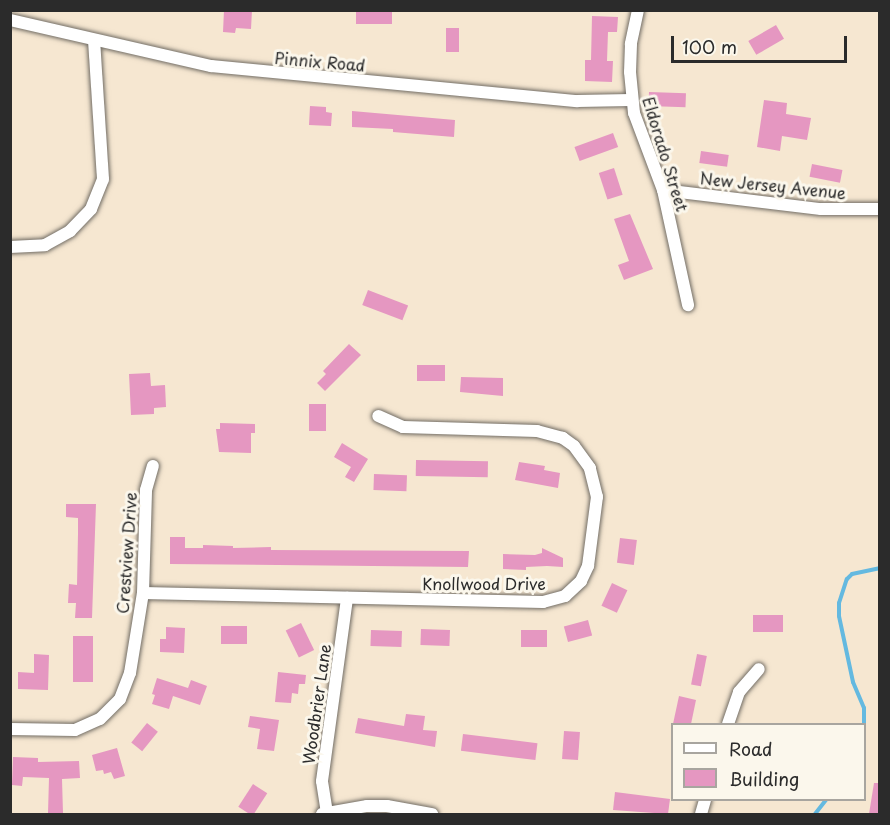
<!DOCTYPE html>
<style>
body{margin:0}
#map{position:relative;width:890px;height:825px;overflow:hidden;background:#f6e7d1;font-family:"Playpen Sans",sans-serif}
div>[style]{position:absolute}
[style*='--x']{left:calc(var(--x)*1px);top:calc(var(--y)*1px);width:calc(var(--w)*1px);rotate:calc(var(--a)*1deg)}
.stream>*{height:4px;margin:-2px;padding:0 2px;transform-origin:2px;border-radius:2px;background:#64b9e0}
.building>*{inset:0;background:#e597c1;transform-origin:0 0}
.roads{filter:drop-shadow(0 0 2px #726d65) drop-shadow(0 0 2px #726d65)}
.minor>*{height:12px;margin:-6px;padding:0 6px;transform-origin:6px;border-radius:6px;background:#fff}
span{translate:-50% -50%;white-space:nowrap;text-align:center;line-height:1.15;-webkit-text-stroke:6px #fbf7ec;paint-order:stroke}
.street-label{font-size:16px;color:#2b2b2b}
.frame{position:absolute;inset:0;border:12px solid #2b2b2b;pointer-events:none}
.legend{position:absolute;left:671px;top:723px;width:195px;height:78px;box-sizing:border-box;background:#fbf7ec;border:2px solid #a8a59f;margin:0;padding:8px 10px;list-style:none;font-size:18px;color:#2b2b2b}
.legend li{display:flex;align-items:center;gap:12px;height:30px}
.legend b{width:30px;border:2px solid #a8a59f}
.scale{position:absolute;left:671px;top:36px;width:176px;height:27px;box-sizing:border-box;border:3px solid #2b2b2b;border-top:0;padding-left:8px;font-size:18px;line-height:21px;white-space:nowrap;color:#2b2b2b;-webkit-text-stroke:4px #fbf7ec;paint-order:stroke}
</style>
<div id="map">
<div class="stream">
<i style="--x:864;--y:733;--w:25;--a:-90"></i>
<i style="--x:864;--y:708;--w:28;--a:-113"></i>
<i style="--x:853;--y:682;--w:67;--a:-102"></i>
<i style="--x:839;--y:616;--w:13;--a:-90"></i>
<i style="--x:839;--y:603;--w:25;--a:-72"></i>
<i style="--x:847;--y:579;--w:7;--a:-45"></i>
<i style="--x:852;--y:574;--w:29;--a:-12"></i>
<i style="--x:815;--y:814;--w:18;--a:-52"></i>
</div>
<div class="building">
<i style="clip-path:polygon(224px 10px,252px 10px,251px 29px,236px 28px,235px 33px,223px 32px)"></i>
<i style="left:356px;top:10px;width:36px;height:14px"></i>
<i style="clip-path:polygon(592px 16px,618px 17px,617px 32px,608px 32px,607px 61px,613px 61px,612px 82px,585px 81px,585px 60px,591px 60px)"></i>
<i style="left:776px;top:25px;width:16px;height:32px;rotate:60deg"></i>
<i style="left:446px;top:28px;width:13px;height:24px"></i>
<i style="left:649px;top:92px;width:37px;height:14px;rotate:2deg"></i>
<i style="clip-path:polygon(764px 100px,787px 103px,786px 114px,811px 118px,807px 140px,782px 136px,780px 151px,757px 147px)"></i>
<i style="clip-path:polygon(310px 106px,326px 107px,326px 112px,332px 113px,331px 126px,309px 125px)"></i>
<i style="clip-path:polygon(352px 111px,455px 120px,454px 137px,393px 132px,393px 129px,352px 127px)"></i>
<i style="left:613px;top:133px;width:15px;height:41px;rotate:70deg"></i>
<i style="left:701px;top:151px;width:28px;height:12px;rotate:8deg"></i>
<i style="left:812px;top:164px;width:31px;height:13px;rotate:11deg"></i>
<i style="left:614px;top:168px;width:28px;height:16px;rotate:72deg"></i>
<i style="clip-path:polygon(630px 214px,653px 269px,624px 280px,618px 265px,629px 261px,614px 219px)"></i>
<i style="left:368px;top:290px;width:43px;height:16px;rotate:21deg"></i>
<i style="clip-path:polygon(349px 344px,361px 355px,325px 391px,317px 383px,326px 374px,323px 371px)"></i>
<i style="left:417px;top:365px;width:28px;height:16px"></i>
<i style="clip-path:polygon(150px 373px,151px 386px,165px 385px,166px 407px,154px 408px,154px 414px,131px 415px,129px 374px)"></i>
<i style="clip-path:polygon(461px 377px,503px 378px,503px 396px,460px 392px)"></i>
<i style="left:309px;top:404px;width:17px;height:27px"></i>
<i style="clip-path:polygon(220px 423px,255px 424px,255px 433px,251px 433px,251px 453px,219px 452px,216px 429px,220px 429px)"></i>
<i style="clip-path:polygon(342px 443px,368px 459px,354px 482px,345px 477px,351px 467px,334px 457px)"></i>
<i style="left:416px;top:460px;width:72px;height:16px;rotate:1deg"></i>
<i style="clip-path:polygon(519px 462px,545px 466px,544px 470px,560px 473px,558px 488px,515px 480px)"></i>
<i style="left:374px;top:474px;width:33px;height:16px;rotate:2deg"></i>
<i style="clip-path:polygon(66px 504px,96px 504px,92px 618px,75px 618px,76px 603px,68px 603px,69px 584px,77px 585px,78px 533px,78px 518px,66px 517px)"></i>
<i style="clip-path:polygon(170px 537px,185px 537px,185px 548px,203px 548px,203px 545px,233px 546px,233px 548px,271px 547px,271px 550px,469px 551px,468px 567px,170px 564px)"></i>
<i style="left:620px;top:538px;width:17px;height:25px;rotate:7deg"></i>
<i style="clip-path:polygon(542px 548px,563px 558px,563px 567px,547px 566px,526px 567px,526px 570px,503px 569px,503px 554px,535px 555px,542px 553px)"></i>
<i style="left:612px;top:583px;width:17px;height:25px;rotate:25deg"></i>
<i style="left:753px;top:615px;width:30px;height:17px"></i>
<i style="left:588px;top:620px;width:16px;height:25px;rotate:75deg"></i>
<i style="left:301px;top:623px;width:30px;height:17px;rotate:64deg"></i>
<i style="left:247px;top:626px;width:18px;height:26px;rotate:90deg"></i>
<i style="clip-path:polygon(166px 627px,185px 628px,184px 653px,160px 652px,160px 639px,166px 639px)"></i>
<i style="left:421px;top:629px;width:29px;height:16px;rotate:2deg"></i>
<i style="left:371px;top:630px;width:31px;height:16px;rotate:2deg"></i>
<i style="left:547px;top:630px;width:17px;height:26px;rotate:90deg"></i>
<i style="left:73px;top:636px;width:20px;height:46px"></i>
<i style="clip-path:polygon(34px 654px,49px 655px,48px 690px,18px 689px,18px 672px,34px 673px)"></i>
<i style="left:697px;top:654px;width:10px;height:31px;rotate:11deg"></i>
<i style="clip-path:polygon(278px 672px,306px 675px,305px 684px,299px 684px,298px 694px,292px 693px,291px 703px,275px 702px)"></i>
<i style="clip-path:polygon(157px 678px,188px 688px,191px 680px,207px 686px,200px 705px,173px 696px,169px 709px,152px 704px,155px 695px,152px 694px)"></i>
<i style="clip-path:polygon(679px 696px,696px 700px,691px 724px,673px 724px)"></i>
<i style="clip-path:polygon(406px 714px,425px 716px,423px 730px,437px 731px,435px 747px,355px 733px,358px 718px,404px 726px)"></i>
<i style="clip-path:polygon(250px 716px,279px 720px,274px 751px,257px 749px,260px 729px,248px 727px)"></i>
<i style="left:147px;top:723px;width:14px;height:25px;rotate:39deg"></i>
<i style="left:564px;top:731px;width:16px;height:28px;rotate:4deg"></i>
<i style="left:463px;top:734px;width:75px;height:17px;rotate:7deg"></i>
<i style="clip-path:polygon(117px 748px,125px 776px,114px 779px,111px 772px,104px 774px,103px 770px,96px 771px,92px 755px)"></i>
<i style="clip-path:polygon(13px 757px,38px 758px,38px 762px,79px 761px,80px 778px,62px 779px,63px 813px,48px 813px,49px 778px,23px 777px,22px 786px,12px 785px)"></i>
<i style="clip-path:polygon(874px 783px,879px 783px,879px 814px,869px 814px)"></i>
<i style="left:253px;top:784px;width:17px;height:27px;rotate:33deg"></i>
<i style="clip-path:polygon(615px 792px,670px 799px,668px 814px,613px 810px)"></i>
</div>
<div class="roads">
<div class="minor">
<i style="--x:638;--y:10;--w:35;--a:102"></i>
<i style="--x:631;--y:44;--w:28;--a:92"></i>
<i style="--x:630;--y:72;--w:41;--a:84.4"></i>
<i style="--x:634;--y:113;--w:82;--a:69.4"></i>
<i style="--x:663;--y:190;--w:118;--a:77.7"></i>
<i style="--x:10;--y:20;--w:206;--a:12.9"></i>
<i style="--x:211;--y:66;--w:368;--a:5.5"></i>
<i style="--x:577;--y:101;--w:54;--a:-1.1"></i>
<i style="--x:663;--y:190;--w:159;--a:6.9"></i>
<i style="--x:821;--y:209;--w:59;--a:0"></i>
<i style="--x:10;--y:247;--w:35;--a:-3"></i>
<i style="--x:45;--y:245;--w:29;--a:-29"></i>
<i style="--x:70;--y:231;--w:30;--a:-46"></i>
<i style="--x:91;--y:209;--w:32;--a:-68"></i>
<i style="--x:103;--y:179;--w:139;--a:-93.7"></i>
<i style="--x:143;--y:593;--w:400;--a:1.3"></i>
<i style="--x:543;--y:602;--w:23;--a:-15"></i>
<i style="--x:565;--y:596;--w:22;--a:-43"></i>
<i style="--x:581;--y:581;--w:17;--a:-65"></i>
<i style="--x:588;--y:566;--w:70;--a:-82.6"></i>
<i style="--x:597;--y:497;--w:30;--a:-104"></i>
<i style="--x:590;--y:468;--w:27;--a:-126"></i>
<i style="--x:574;--y:446;--w:14;--a:-144"></i>
<i style="--x:563;--y:438;--w:27;--a:-165"></i>
<i style="--x:537;--y:431;--w:134;--a:-178.3"></i>
<i style="--x:403;--y:427;--w:27;--a:-156"></i>
<i style="--x:728;--y:724;--w:34;--a:-71"></i>
<i style="--x:739;--y:692;--w:30;--a:-49"></i>
<i style="--x:10;--y:729;--w:65;--a:0.9"></i>
<i style="--x:75;--y:730;--w:27;--a:-24"></i>
<i style="--x:100;--y:719;--w:28;--a:-45"></i>
<i style="--x:120;--y:699;--w:28;--a:-69"></i>
<i style="--x:130;--y:673;--w:81;--a:-80.8"></i>
<i style="--x:143;--y:593;--w:103;--a:-88.3"></i>
<i style="--x:146;--y:490;--w:25;--a:-74"></i>
<i style="--x:327;--y:813;--w:32;--a:-99"></i>
<i style="--x:322;--y:781;--w:185;--a:-82.2"></i>
<i style="--x:322;--y:814;--w:46;--a:-10.1"></i>
<i style="--x:367;--y:806;--w:20;--a:0"></i>
<i style="--x:387;--y:806;--w:46;--a:10.1"></i>
<i style="--x:701;--y:814;--w:15;--a:-74"></i>
</div>
</div>
<div class="street-label">
<span style="left:320px;top:61px;rotate:5deg">Pinnix Road</span>
<span style="left:666px;top:154px;rotate:73deg">Eldorado Street</span>
<span style="left:773px;top:185px;rotate:6deg">New Jersey Avenue</span>
<span style="left:126px;top:553px;rotate:-86deg">Crestview Drive</span>
<span style="left:484px;top:583px">Knollwood Drive</span>
<span style="left:316px;top:704px;rotate:-82deg">Woodbrier Lane</span>
</div>
<div class="frame"></div>
<ul class="legend">
<li><b style="height:8px;background:#fff"></b>Road</li>
<li><b style="height:16px;background:#e597c1"></b>Building</li>
</ul>
<div class="scale">100 m</div>
</div>
